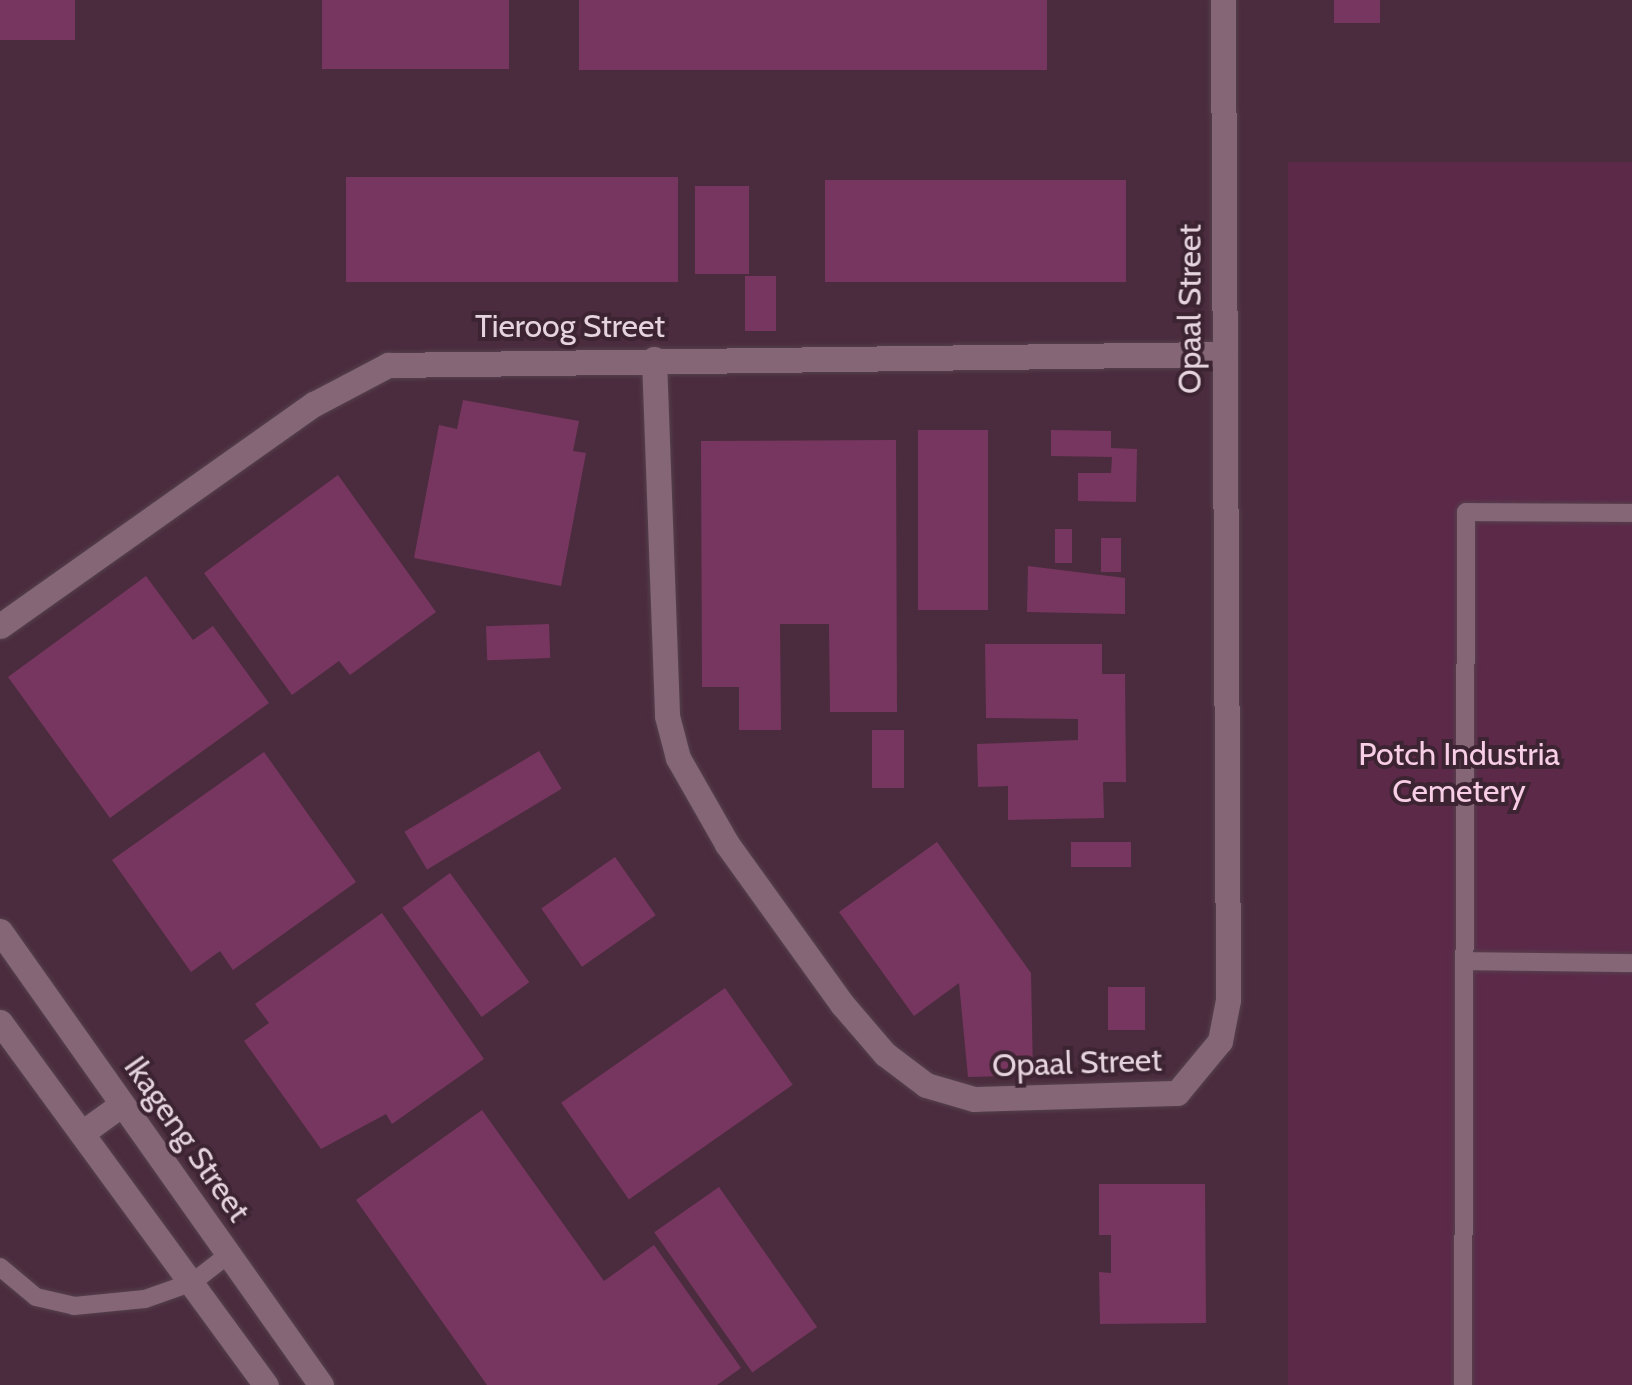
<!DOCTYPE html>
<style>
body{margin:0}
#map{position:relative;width:1632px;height:1385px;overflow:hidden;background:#3d2433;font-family:Cabin,sans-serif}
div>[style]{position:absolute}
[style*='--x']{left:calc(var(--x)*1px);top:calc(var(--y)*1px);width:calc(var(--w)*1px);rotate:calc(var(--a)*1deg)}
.built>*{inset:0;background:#4b2c3e;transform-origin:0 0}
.green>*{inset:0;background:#5c2949;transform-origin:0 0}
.building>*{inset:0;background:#77365f;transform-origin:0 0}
.roads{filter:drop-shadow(0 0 2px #55414d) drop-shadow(0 0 2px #55414d)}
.lane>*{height:18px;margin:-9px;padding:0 9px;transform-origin:9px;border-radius:9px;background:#846677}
.street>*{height:25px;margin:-12.5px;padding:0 12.5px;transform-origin:12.5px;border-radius:12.5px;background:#846677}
.secondary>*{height:25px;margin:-12.5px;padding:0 12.5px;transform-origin:12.5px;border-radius:12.5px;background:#846677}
span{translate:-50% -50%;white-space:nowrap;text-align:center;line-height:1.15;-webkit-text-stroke:8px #3d2433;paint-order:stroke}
.street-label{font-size:32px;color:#e5d4dd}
.park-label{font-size:32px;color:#f7cee5}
</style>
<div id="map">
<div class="built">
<i style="left:0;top:0;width:1632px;height:1385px"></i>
</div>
<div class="green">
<i style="left:1288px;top:162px;width:344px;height:1223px"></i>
</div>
<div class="building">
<i style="left:0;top:0;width:75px;height:40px"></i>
<i style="left:322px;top:0;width:187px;height:69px"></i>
<i style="left:579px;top:0;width:468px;height:70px"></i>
<i style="left:1334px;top:0;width:46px;height:23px"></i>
<i style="left:346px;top:177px;width:332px;height:105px"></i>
<i style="left:825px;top:180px;width:301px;height:102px"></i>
<i style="left:695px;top:186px;width:54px;height:88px"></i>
<i style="left:745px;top:276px;width:31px;height:55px"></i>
<i style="clip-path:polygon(463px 400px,579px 421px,573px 451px,586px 453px,561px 586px,414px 558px,439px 425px,457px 429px)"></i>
<i style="left:918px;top:430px;width:70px;height:180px"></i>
<i style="clip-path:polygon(1051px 430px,1111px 431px,1111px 448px,1137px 449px,1136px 502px,1078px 501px,1078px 473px,1111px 473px,1112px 457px,1051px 456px)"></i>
<i style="clip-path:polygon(896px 440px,897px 712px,830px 712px,829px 624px,780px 624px,781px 730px,739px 730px,739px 687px,702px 687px,701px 441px)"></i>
<i style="clip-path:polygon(338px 475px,436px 612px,350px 675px,339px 661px,292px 695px,204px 573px)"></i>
<i style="left:1055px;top:529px;width:17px;height:34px"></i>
<i style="left:1101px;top:538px;width:20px;height:34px"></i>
<i style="clip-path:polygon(1028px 566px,1125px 578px,1125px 614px,1027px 612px)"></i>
<i style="clip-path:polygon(146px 576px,193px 640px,213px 626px,269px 703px,110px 818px,8px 677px)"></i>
<i style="left:549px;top:624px;width:34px;height:63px;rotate:88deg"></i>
<i style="clip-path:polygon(985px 644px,1102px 644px,1102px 674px,1125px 674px,1126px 782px,1103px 782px,1104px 818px,1008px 820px,1008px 786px,978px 787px,977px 744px,1078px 740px,1078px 719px,986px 718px)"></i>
<i style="left:872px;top:730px;width:32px;height:58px"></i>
<i style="left:539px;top:751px;width:44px;height:157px;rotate:59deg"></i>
<i style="clip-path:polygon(264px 752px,356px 882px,233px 970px,220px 951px,191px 972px,112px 860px)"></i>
<i style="clip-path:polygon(937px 842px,1031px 973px,1033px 1075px,968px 1077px,959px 983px,914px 1016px,839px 912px)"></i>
<i style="left:1071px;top:842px;width:60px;height:25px"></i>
<i style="left:615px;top:857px;width:71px;height:90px;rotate:55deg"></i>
<i style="left:450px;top:873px;width:135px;height:59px;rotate:54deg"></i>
<i style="clip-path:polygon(382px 913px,484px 1059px,392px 1124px,386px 1114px,321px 1149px,244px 1041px,269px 1023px,255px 1004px)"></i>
<i style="left:1108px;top:987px;width:37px;height:43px"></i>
<i style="left:725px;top:988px;width:118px;height:200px;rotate:55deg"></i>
<i style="clip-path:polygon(482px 1110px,604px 1281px,654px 1245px,741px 1368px,717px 1385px,487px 1385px,356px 1200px)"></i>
<i style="clip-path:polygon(1099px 1184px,1205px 1184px,1206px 1323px,1100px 1324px,1099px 1272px,1111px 1273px,1111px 1235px,1099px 1235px)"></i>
<i style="left:719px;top:1187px;width:171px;height:79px;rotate:55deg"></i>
</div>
<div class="roads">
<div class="lane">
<i style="--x:1464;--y:961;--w:168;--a:0.7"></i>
<i style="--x:0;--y:1267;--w:47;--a:39.8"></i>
<i style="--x:36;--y:1297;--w:39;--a:13"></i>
<i style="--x:74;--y:1306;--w:71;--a:-5.6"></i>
<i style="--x:145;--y:1299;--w:51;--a:-19.5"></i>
<i style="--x:193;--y:1282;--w:46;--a:-37.9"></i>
<i style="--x:1463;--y:1385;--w:873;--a:-89.8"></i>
<i style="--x:1466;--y:512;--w:166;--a:0.3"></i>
</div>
<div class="street">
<i style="--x:654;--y:359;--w:357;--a:87.9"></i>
<i style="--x:667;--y:716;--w:43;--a:75.3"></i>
<i style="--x:678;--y:758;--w:99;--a:60.3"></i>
<i style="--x:727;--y:844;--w:197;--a:54.3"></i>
<i style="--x:842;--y:1004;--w:66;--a:49.3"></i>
<i style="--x:885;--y:1054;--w:51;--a:37.1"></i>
<i style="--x:926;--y:1085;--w:50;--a:16.3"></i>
<i style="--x:974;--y:1099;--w:203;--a:-1.7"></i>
<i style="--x:1177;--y:1093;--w:67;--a:-50.4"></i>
<i style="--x:1220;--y:1041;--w:42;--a:-79"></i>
<i style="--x:1228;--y:1000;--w:1000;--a:-90.29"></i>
<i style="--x:0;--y:626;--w:385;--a:-35.3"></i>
<i style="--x:314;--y:404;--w:84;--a:-27.8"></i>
<i style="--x:388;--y:365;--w:834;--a:-0.76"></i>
</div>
<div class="secondary">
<i style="--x:0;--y:931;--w:556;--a:54.74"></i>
<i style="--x:0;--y:1022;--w:450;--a:53.8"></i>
<i style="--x:82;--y:1133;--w:49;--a:-35.9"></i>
</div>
</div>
<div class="street-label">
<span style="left:1190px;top:309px;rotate:-90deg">Opaal Street</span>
<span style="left:570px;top:326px">Tieroog Street</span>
<span style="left:1077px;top:1063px;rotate:-2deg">Opaal Street</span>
<span style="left:187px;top:1139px;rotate:55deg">Ikageng Street</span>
</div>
<div class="park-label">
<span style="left:1459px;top:773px">Potch Industria<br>Cemetery</span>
</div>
</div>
